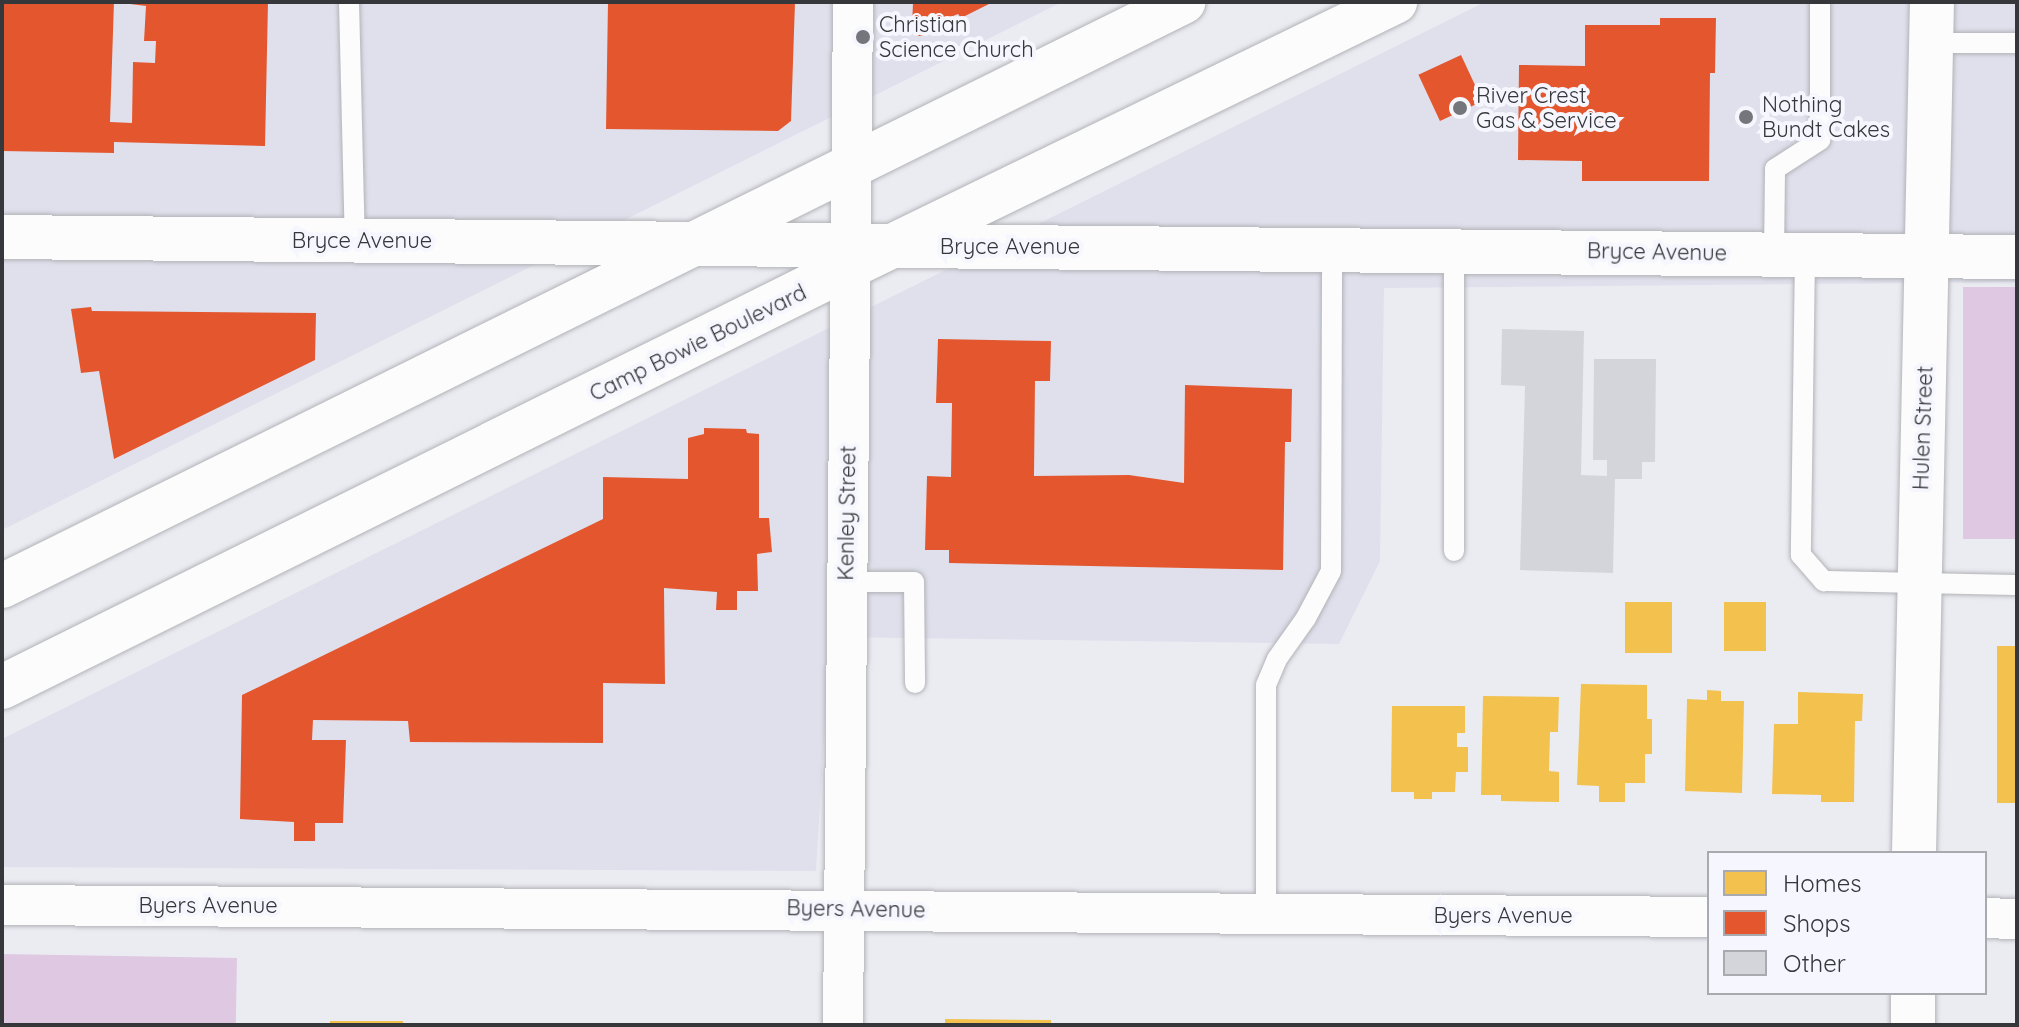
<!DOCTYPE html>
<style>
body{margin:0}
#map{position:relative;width:2019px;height:1027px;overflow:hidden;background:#ebecf2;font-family:Quicksand,sans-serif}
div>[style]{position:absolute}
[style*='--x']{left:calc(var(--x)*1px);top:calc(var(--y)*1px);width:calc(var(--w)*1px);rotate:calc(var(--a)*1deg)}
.built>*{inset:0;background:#dfe0ec}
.green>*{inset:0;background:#dfc8e2;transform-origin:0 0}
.homes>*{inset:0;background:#f2c14e;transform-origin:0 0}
.shops>*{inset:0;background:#e4572e;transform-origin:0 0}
.building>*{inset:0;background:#d4d5da}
.roads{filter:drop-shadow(0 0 2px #b2b3b7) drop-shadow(0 0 2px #b2b3b7)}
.lane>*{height:20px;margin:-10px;padding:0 10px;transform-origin:10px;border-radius:10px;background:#fcfcfd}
.street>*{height:40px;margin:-20px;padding:0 20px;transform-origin:20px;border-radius:20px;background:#fcfcfd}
.secondary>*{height:44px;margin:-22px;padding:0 22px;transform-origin:22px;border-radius:22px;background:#fcfcfd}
.dots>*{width:22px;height:22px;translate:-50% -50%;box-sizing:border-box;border:4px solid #f6f6fe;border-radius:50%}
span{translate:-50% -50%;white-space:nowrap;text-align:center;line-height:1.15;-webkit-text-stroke:8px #f6f6fe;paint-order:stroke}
.poi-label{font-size:22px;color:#36373b}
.left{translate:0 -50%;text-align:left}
.street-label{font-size:22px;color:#36373b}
.frame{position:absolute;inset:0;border:4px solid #36373b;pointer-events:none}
.legend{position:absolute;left:1707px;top:851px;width:280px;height:144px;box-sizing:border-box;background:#f6f6fe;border:2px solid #a9aab0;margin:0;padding:10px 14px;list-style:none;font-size:24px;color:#36373b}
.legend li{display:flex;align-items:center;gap:16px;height:40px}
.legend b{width:40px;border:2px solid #a9aab0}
</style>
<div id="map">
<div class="built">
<i style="clip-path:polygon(2px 2px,1062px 2px,2px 530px)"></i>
<i style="clip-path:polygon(1485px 2px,2017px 2px,2017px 282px,1384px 288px,1380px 561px,1339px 644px,830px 637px,816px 871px,2px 867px,2px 739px)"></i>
</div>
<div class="green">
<i style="left:2017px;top:287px;width:252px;height:54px;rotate:90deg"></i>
<i style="left:2px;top:954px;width:235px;height:71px;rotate:1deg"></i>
</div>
<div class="homes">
<i style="left:1625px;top:602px;width:47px;height:51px"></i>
<i style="left:1724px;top:602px;width:42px;height:49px"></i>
<i style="left:1997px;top:646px;width:20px;height:157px"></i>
<i style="clip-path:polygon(1581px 684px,1647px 685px,1647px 719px,1652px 719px,1652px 754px,1645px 754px,1645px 783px,1625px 783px,1625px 802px,1599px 802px,1599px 786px,1577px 785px)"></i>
<i style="clip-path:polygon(1707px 690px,1721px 691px,1721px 701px,1744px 701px,1742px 793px,1685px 791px,1687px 699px,1707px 700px)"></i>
<i style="clip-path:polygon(1798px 692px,1863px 694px,1862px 721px,1855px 721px,1854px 802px,1821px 802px,1821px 795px,1772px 794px,1774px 724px,1798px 724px)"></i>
<i style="clip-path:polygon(1483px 696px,1559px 697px,1558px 732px,1550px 732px,1549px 771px,1559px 772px,1559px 802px,1501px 801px,1501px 795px,1481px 795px)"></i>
<i style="clip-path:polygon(1392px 706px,1465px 706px,1465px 733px,1457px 733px,1457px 747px,1468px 747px,1468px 772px,1456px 772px,1455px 792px,1432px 792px,1432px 799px,1414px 799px,1414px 792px,1391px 792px)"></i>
<i style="clip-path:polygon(945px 1019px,1051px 1020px,1051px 1025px,945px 1025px)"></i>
<i style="left:330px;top:1021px;width:73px;height:4px"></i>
</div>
<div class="shops">
<i style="clip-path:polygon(2px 2px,114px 2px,110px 122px,132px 123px,133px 62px,155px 63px,156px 41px,144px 41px,146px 6px,114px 2px,268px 2px,265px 146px,114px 142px,114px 153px,2px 151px)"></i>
<i style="clip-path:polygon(608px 2px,795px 2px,791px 121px,778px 131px,606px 129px)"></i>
<i style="clip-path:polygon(913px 2px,993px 2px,961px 18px,958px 14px,953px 16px,957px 20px,932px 32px,930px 26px,925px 30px,925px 36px,916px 36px,912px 27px)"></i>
<i style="clip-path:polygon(1660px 18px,1716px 18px,1715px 73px,1710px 73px,1709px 181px,1582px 181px,1582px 161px,1518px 160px,1519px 65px,1585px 66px,1585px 25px,1660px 25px)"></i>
<i style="left:1461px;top:55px;width:51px;height:47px;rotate:65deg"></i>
<i style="clip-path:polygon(91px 307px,92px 311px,316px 313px,315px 360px,114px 459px,99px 371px,81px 373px,71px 309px)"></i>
<i style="clip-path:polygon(938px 339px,1051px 341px,1050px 381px,1035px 381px,1034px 476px,1129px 475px,1184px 483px,1185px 385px,1292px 389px,1291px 442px,1285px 442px,1283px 570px,949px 563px,949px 550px,925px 550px,927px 476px,951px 477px,952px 403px,936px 403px)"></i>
<i style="clip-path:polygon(704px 428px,746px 429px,747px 433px,759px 434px,759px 518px,769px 518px,772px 552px,757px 554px,758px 591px,737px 591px,737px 610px,716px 610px,717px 592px,664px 588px,665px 684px,603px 683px,603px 743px,410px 742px,408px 721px,313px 720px,312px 740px,346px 740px,343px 823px,315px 823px,315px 841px,294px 841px,294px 822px,240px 819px,242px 695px,603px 519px,603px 477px,688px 479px,688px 438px,704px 434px)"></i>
</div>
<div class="building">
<i style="clip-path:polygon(1502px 329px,1584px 331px,1581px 475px,1607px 476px,1607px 460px,1593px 460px,1594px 359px,1656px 359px,1655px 462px,1642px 462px,1642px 479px,1615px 479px,1613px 573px,1520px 570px,1525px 386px,1501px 385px)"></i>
</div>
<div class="roads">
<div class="lane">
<i style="--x:349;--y:2;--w:239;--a:88.6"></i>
<i style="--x:1932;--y:43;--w:85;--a:0"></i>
<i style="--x:1454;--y:251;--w:300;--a:90"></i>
<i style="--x:1774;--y:254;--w:85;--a:-89.3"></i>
<i style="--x:1775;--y:169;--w:54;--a:-32.8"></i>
<i style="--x:1820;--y:140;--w:138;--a:-90"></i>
<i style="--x:1805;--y:255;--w:300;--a:90.8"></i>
<i style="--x:1801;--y:555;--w:35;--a:49"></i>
<i style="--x:1824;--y:581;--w:193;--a:1.2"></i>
<i style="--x:846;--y:582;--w:68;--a:0"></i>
<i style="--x:914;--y:582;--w:101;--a:89.4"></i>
<i style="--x:1266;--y:916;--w:231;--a:-90"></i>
<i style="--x:1266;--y:685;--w:28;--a:-67"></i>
<i style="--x:1277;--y:659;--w:50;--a:-54.7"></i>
<i style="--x:1306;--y:618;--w:53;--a:-62"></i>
<i style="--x:1331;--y:571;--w:322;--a:-89.8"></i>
</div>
<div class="street">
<i style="--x:2;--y:905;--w:1707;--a:0.4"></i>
<i style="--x:1985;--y:918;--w:32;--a:2"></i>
<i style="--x:843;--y:1025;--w:1023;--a:-89.44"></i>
</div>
<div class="secondary">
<i style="--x:2;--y:237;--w:2015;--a:0.57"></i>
<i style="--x:2;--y:586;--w:1318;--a:-26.31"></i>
<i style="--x:2;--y:687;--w:948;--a:-26.38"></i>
<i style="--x:851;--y:266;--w:605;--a:-25.89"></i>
<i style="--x:1914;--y:853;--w:851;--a:-88.79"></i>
<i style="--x:1913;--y:993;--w:32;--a:90"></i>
</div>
</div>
<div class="dots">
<i style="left:863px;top:37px;background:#75767b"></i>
<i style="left:1460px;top:108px;background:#75767b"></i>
<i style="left:1746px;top:117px;background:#75767b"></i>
</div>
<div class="poi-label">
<span class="left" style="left:879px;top:37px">Christian<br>Science Church</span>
<span class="left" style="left:1476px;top:108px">River Crest<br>Gas &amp; Service</span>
<span class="left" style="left:1762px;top:117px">Nothing<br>Bundt Cakes</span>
</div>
<div class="street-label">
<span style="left:362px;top:241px">Bryce Avenue</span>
<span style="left:1010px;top:247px">Bryce Avenue</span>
<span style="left:1657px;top:252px;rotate:1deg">Bryce Avenue</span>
<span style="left:698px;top:343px;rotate:-26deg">Camp Bowie Boulevard</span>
<span style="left:1923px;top:428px;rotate:-88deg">Hulen Street</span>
<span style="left:847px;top:513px;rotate:-89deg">Kenley Street</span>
<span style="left:208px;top:906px">Byers Avenue</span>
<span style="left:856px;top:909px;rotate:1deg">Byers Avenue</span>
<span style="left:1503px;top:916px">Byers Avenue</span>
</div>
<div class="frame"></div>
<ul class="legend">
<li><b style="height:22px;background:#f2c14e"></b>Homes</li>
<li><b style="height:22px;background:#e4572e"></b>Shops</li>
<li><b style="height:22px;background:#d4d5da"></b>Other</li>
</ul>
</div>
